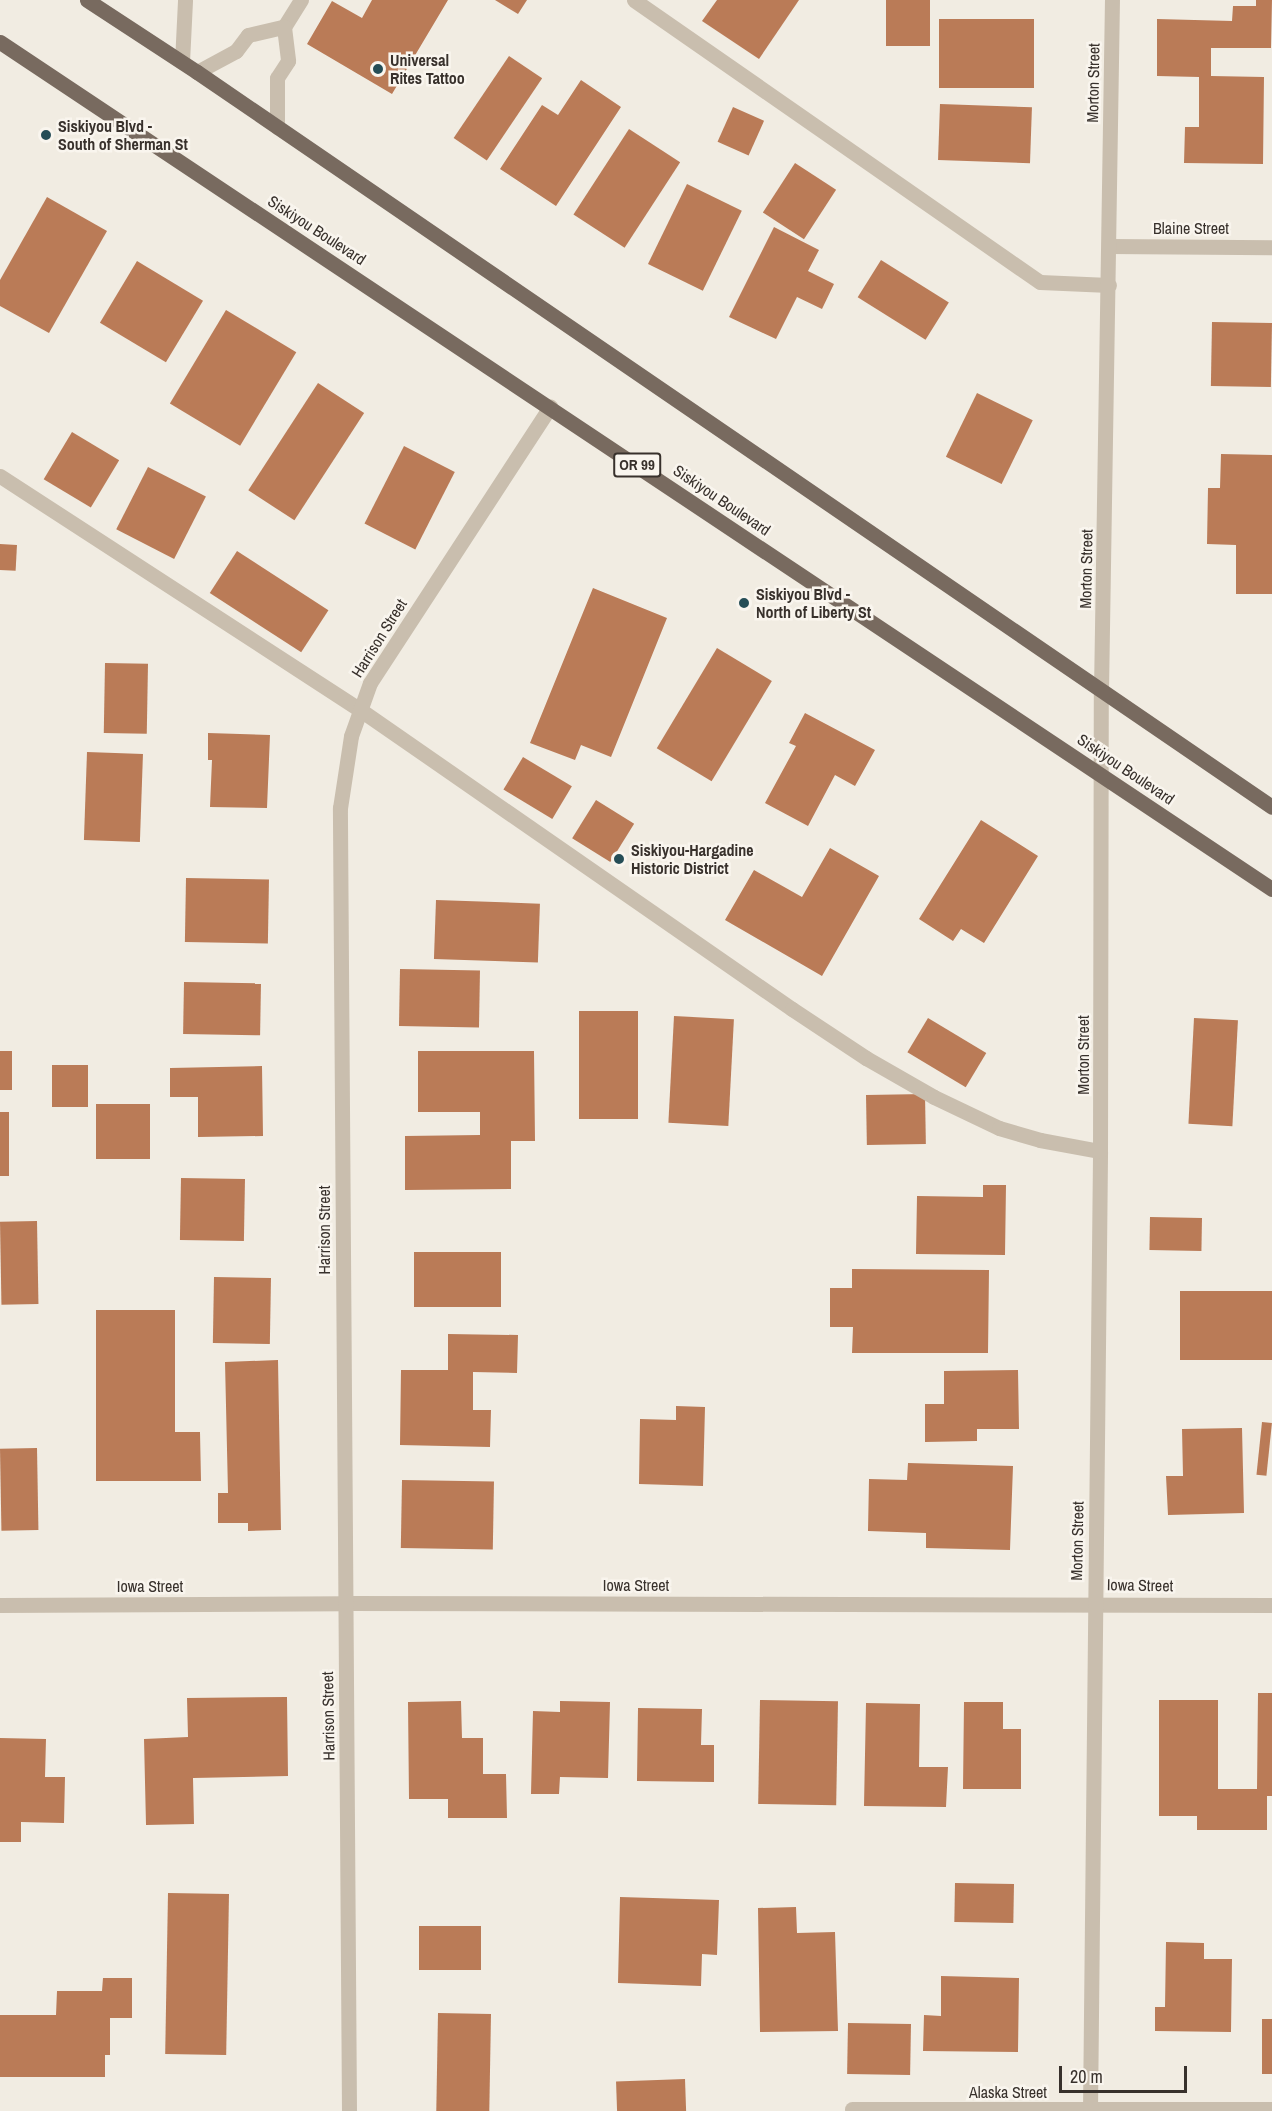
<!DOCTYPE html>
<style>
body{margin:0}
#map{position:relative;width:1272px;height:2111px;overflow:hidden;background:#f1ece2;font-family:"Archivo Narrow",sans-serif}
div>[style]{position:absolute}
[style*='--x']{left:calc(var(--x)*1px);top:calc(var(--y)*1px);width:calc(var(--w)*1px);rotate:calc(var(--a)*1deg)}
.building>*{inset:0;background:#ba7b57;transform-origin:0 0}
.minor>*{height:15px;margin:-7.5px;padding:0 7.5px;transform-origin:7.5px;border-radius:7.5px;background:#c9beae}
.major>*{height:15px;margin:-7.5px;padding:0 7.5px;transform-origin:7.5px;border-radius:7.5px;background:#786a5f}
.dots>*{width:16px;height:16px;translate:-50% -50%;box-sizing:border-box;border:3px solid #f9f5ee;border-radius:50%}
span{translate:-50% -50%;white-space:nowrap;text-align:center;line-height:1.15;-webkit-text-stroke:5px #f9f5ee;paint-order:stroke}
.shield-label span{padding:2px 4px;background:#f9f5ee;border:2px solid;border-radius:4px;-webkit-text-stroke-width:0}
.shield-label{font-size:15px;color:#38312c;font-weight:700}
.poi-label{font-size:16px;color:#38312c;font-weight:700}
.left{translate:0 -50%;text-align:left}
.street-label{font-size:16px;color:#38312c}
.scale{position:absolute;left:1059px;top:2066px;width:128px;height:27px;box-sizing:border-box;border:3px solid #38312c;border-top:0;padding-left:8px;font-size:18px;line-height:21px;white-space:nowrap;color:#38312c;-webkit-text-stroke:4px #f9f5ee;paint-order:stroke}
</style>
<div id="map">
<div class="building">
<i style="clip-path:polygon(372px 0,448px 0,392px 94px,307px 44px,332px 1px,362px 18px)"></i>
<i style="clip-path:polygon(495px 0,527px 0,518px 14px)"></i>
<i style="clip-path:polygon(717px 0,799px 0,759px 59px,702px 21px)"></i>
<i style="left:886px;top:0;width:44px;height:46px"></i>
<i style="clip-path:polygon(1256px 0,1272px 0,1271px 48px,1211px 48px,1211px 76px,1264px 77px,1263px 164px,1184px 163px,1185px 127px,1199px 127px,1199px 77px,1157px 76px,1157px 19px,1232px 21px,1233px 6px,1256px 6px)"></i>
<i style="left:939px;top:19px;width:95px;height:69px"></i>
<i style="left:509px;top:56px;width:40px;height:99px;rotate:34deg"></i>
<i style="clip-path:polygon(581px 80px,621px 107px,556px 206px,500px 169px,542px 105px,558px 115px)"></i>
<i style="left:940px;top:104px;width:92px;height:56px;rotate:2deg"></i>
<i style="left:733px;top:107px;width:34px;height:38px;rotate:24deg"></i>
<i style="left:629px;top:129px;width:61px;height:102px;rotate:33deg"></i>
<i style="left:795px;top:163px;width:49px;height:59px;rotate:33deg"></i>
<i style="left:687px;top:184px;width:61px;height:89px;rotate:26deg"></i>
<i style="clip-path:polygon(47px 197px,107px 231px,49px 333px,0 306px,0 280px)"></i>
<i style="clip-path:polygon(774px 227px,819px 250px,808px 271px,834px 284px,822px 309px,797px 297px,776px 339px,729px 317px)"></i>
<i style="left:881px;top:260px;width:80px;height:44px;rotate:32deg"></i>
<i style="left:137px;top:261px;width:77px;height:72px;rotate:31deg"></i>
<i style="left:226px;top:310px;width:82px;height:109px;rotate:31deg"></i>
<i style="left:1212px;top:322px;width:60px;height:64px;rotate:1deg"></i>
<i style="left:318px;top:383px;width:55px;height:128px;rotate:33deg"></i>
<i style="left:977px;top:393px;width:62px;height:71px;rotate:26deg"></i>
<i style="left:72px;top:432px;width:55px;height:55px;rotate:31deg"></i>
<i style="left:404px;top:446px;width:57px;height:87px;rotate:27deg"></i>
<i style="clip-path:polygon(1221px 454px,1272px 455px,1272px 594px,1236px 594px,1236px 545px,1207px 544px,1208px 488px,1220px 488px)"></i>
<i style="left:148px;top:467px;width:65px;height:70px;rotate:27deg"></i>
<i style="left:0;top:544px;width:17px;height:26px;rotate:3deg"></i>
<i style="left:237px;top:551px;width:109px;height:50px;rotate:33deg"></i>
<i style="clip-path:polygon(593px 588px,667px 618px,611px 757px,581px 745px,575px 760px,530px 743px)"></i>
<i style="left:717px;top:648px;width:64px;height:117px;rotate:31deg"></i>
<i style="left:105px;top:663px;width:43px;height:70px;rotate:1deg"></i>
<i style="clip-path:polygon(805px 713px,875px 750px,855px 786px,835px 775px,808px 826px,765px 803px,796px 746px,789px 743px)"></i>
<i style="clip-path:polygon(208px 733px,270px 735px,267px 808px,210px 807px,212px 760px,208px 760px)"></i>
<i style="left:87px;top:752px;width:56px;height:88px;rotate:2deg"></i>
<i style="left:523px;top:757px;width:57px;height:38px;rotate:31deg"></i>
<i style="left:596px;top:800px;width:45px;height:45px;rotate:32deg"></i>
<i style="clip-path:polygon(981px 820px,1038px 856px,984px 943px,961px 929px,953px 941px,919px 919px)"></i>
<i style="clip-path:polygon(830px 848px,879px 876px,822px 976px,725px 920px,754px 870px,802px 897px)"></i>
<i style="left:186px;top:878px;width:83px;height:64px;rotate:1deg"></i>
<i style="left:436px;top:900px;width:104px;height:59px;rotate:2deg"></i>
<i style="left:400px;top:969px;width:80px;height:57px;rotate:1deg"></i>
<i style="left:184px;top:982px;width:77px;height:52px;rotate:1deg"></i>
<i style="left:579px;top:1011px;width:59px;height:108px"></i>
<i style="left:674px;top:1016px;width:60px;height:107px;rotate:3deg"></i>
<i style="left:928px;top:1018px;width:68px;height:40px;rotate:31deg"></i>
<i style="left:1194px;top:1018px;width:44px;height:106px;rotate:3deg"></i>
<i style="left:0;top:1051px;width:12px;height:39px"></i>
<i style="clip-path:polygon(418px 1051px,534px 1051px,535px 1141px,511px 1141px,511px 1189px,405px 1190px,405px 1136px,480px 1135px,480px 1112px,418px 1112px)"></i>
<i style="left:52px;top:1065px;width:36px;height:42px"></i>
<i style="clip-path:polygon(262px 1066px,263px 1136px,198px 1137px,198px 1097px,170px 1097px,170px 1068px)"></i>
<i style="left:925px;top:1094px;width:50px;height:59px;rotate:89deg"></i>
<i style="left:150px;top:1104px;width:55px;height:54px;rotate:90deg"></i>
<i style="left:0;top:1112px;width:9px;height:64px"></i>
<i style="left:181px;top:1178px;width:64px;height:62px;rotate:1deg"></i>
<i style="clip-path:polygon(983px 1185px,1006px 1185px,1005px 1255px,916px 1254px,917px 1196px,983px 1197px)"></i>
<i style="left:1150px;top:1217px;width:52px;height:33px;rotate:1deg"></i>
<i style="left:37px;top:1221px;width:83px;height:37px;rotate:89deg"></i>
<i style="left:414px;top:1252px;width:87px;height:55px"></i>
<i style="clip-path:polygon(852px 1269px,989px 1270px,988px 1353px,852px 1353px,853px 1327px,830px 1327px,830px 1288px,852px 1288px)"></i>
<i style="left:214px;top:1277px;width:57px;height:66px;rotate:1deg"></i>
<i style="left:1272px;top:1291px;width:69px;height:92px;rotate:90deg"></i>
<i style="clip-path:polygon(96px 1310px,175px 1310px,175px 1432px,200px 1432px,201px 1481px,96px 1481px)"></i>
<i style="clip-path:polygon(448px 1334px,518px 1335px,517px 1373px,473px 1372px,473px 1410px,491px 1410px,490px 1447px,400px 1445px,401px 1370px,448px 1370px)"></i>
<i style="clip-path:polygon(278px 1360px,281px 1530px,248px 1531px,248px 1523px,218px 1523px,218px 1493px,228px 1493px,225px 1362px)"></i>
<i style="clip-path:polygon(1018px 1370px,1019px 1429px,977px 1429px,977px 1441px,925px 1442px,925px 1404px,944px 1404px,944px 1371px)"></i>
<i style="clip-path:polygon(676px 1406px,705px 1407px,703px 1486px,639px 1484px,640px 1419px,676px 1420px)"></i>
<i style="left:1262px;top:1422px;width:10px;height:53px;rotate:6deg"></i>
<i style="clip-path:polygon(1242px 1428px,1244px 1513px,1168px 1515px,1166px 1476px,1183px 1476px,1182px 1429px)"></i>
<i style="left:37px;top:1448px;width:82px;height:37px;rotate:89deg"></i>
<i style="clip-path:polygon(908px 1463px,1013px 1466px,1010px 1550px,926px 1548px,926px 1533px,868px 1531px,869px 1479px,907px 1480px)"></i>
<i style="left:402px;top:1480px;width:92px;height:68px;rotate:1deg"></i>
<i style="clip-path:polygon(1258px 1693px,1272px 1693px,1272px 1796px,1267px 1796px,1267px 1830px,1197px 1830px,1197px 1816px,1159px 1816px,1159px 1700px,1218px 1700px,1218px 1789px,1257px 1789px)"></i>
<i style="clip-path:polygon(287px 1697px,288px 1776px,193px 1778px,194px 1824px,146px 1825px,144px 1739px,188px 1737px,187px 1698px)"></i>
<i style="left:760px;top:1700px;width:78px;height:104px;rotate:1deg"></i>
<i style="clip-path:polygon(461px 1701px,462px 1738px,483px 1738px,483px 1774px,506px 1774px,507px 1818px,448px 1818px,448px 1799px,409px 1799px,408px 1702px)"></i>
<i style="clip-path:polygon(560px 1701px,610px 1702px,608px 1778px,560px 1777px,559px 1794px,531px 1794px,533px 1711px,560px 1712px)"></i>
<i style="clip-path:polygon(964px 1702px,1003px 1702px,1003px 1729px,1021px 1729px,1021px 1789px,963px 1789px)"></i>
<i style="clip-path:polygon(866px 1703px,920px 1704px,919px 1767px,948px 1767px,946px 1807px,864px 1806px)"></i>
<i style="clip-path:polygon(638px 1708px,702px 1709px,701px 1745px,714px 1745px,714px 1782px,637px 1781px)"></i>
<i style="clip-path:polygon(0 1738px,46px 1739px,45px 1777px,65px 1777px,64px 1823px,21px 1822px,21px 1842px,0 1842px)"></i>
<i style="left:955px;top:1883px;width:59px;height:39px;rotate:1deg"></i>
<i style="left:168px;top:1893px;width:61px;height:161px;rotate:1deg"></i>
<i style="clip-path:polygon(620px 1897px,719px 1900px,717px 1955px,702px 1954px,701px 1986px,618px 1983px)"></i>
<i style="clip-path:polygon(796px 1907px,797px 1933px,835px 1932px,838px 2031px,760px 2032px,758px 1908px)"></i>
<i style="left:481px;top:1926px;width:44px;height:62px;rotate:90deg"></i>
<i style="clip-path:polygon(1166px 1942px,1204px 1943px,1204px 1959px,1232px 1959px,1231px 2032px,1155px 2031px,1155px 2007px,1165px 2007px)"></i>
<i style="clip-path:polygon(941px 1976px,1019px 1978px,1018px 2052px,923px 2051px,924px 2015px,941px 2016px)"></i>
<i style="clip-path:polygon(103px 1978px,132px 1978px,132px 2018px,110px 2018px,110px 2055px,105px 2055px,105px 2077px,0 2077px,0 2015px,56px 2015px,57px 1991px,102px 1991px)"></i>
<i style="left:438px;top:2013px;width:53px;height:98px;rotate:1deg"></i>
<i style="left:1262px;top:2019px;width:10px;height:55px"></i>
<i style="left:848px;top:2023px;width:63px;height:51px;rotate:1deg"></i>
<i style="left:685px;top:2079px;width:32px;height:69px;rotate:88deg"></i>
</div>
<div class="minor">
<i style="--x:634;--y:0;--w:494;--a:34.8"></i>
<i style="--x:1040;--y:282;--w:69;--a:2.5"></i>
<i style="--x:284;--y:27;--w:32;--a:-58"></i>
<i style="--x:182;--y:62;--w:62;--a:-87.2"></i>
<i style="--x:197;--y:72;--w:44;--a:-28.3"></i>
<i style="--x:236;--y:51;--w:20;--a:-53"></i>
<i style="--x:248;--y:35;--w:37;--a:-13"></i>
<i style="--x:284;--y:27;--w:34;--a:83"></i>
<i style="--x:288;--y:61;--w:20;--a:123"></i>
<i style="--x:277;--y:78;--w:49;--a:90"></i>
<i style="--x:1109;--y:246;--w:163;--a:0.4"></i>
<i style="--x:0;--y:476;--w:428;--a:33"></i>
<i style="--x:359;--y:709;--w:527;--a:34.72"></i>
<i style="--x:792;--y:1009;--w:89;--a:33.5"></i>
<i style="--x:866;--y:1058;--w:78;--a:29.8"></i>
<i style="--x:934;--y:1097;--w:72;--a:25.5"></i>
<i style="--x:999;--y:1128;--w:43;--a:16.3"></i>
<i style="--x:1040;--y:1140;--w:61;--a:10.4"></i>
<i style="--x:0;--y:1605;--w:345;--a:-0.3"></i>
<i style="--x:345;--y:1603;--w:927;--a:0.12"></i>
<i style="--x:852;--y:2109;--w:420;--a:0"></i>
<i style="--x:349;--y:2111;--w:1303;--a:-90.4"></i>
<i style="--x:340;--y:808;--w:73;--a:-81.3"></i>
<i style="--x:351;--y:736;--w:56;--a:-70.3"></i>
<i style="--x:370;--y:683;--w:330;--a:-56.9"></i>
<i style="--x:1090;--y:2111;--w:960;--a:-89.4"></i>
<i style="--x:1100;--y:1151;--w:460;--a:-89.9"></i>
<i style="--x:1101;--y:691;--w:691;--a:-89.09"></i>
</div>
<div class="major">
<i style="--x:87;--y:0;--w:131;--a:33.2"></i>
<i style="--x:197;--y:72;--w:1302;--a:34.36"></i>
<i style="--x:0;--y:42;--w:1528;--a:33.66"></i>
</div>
<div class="dots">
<i style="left:378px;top:69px;background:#254d56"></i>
<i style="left:46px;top:135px;background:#254d56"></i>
<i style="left:744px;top:603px;background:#254d56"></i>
<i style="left:619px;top:859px;background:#254d56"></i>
</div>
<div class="shield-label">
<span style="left:637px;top:465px">OR 99</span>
</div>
<div class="poi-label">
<span class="left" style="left:390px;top:69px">Universal<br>Rites Tattoo</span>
<span class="left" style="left:58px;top:135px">Siskiyou Blvd -<br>South of Sherman St</span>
<span class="left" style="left:756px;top:603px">Siskiyou Blvd -<br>North of Liberty St</span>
<span class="left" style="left:631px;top:859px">Siskiyou-Hargadine<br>Historic District</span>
</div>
<div class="street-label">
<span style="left:1093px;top:83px;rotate:-89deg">Morton Street</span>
<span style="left:1191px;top:228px">Blaine Street</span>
<span style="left:317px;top:230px;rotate:33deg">Siskiyou Boulevard</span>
<span style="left:722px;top:500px;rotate:34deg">Siskiyou Boulevard</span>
<span style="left:1086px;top:569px;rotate:-89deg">Morton Street</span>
<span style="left:379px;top:638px;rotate:-58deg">Harrison Street</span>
<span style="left:1126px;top:769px;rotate:34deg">Siskiyou Boulevard</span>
<span style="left:1083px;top:1055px;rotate:-90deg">Morton Street</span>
<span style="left:324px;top:1230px;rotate:-90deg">Harrison Street</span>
<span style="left:1077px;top:1541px;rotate:-89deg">Morton Street</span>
<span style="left:636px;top:1585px">Iowa Street</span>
<span style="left:1140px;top:1585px;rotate:1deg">Iowa Street</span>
<span style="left:150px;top:1586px">Iowa Street</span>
<span style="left:328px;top:1716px;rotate:-91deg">Harrison Street</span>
<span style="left:1008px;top:2092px">Alaska Street</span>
</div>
<div class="scale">20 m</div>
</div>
